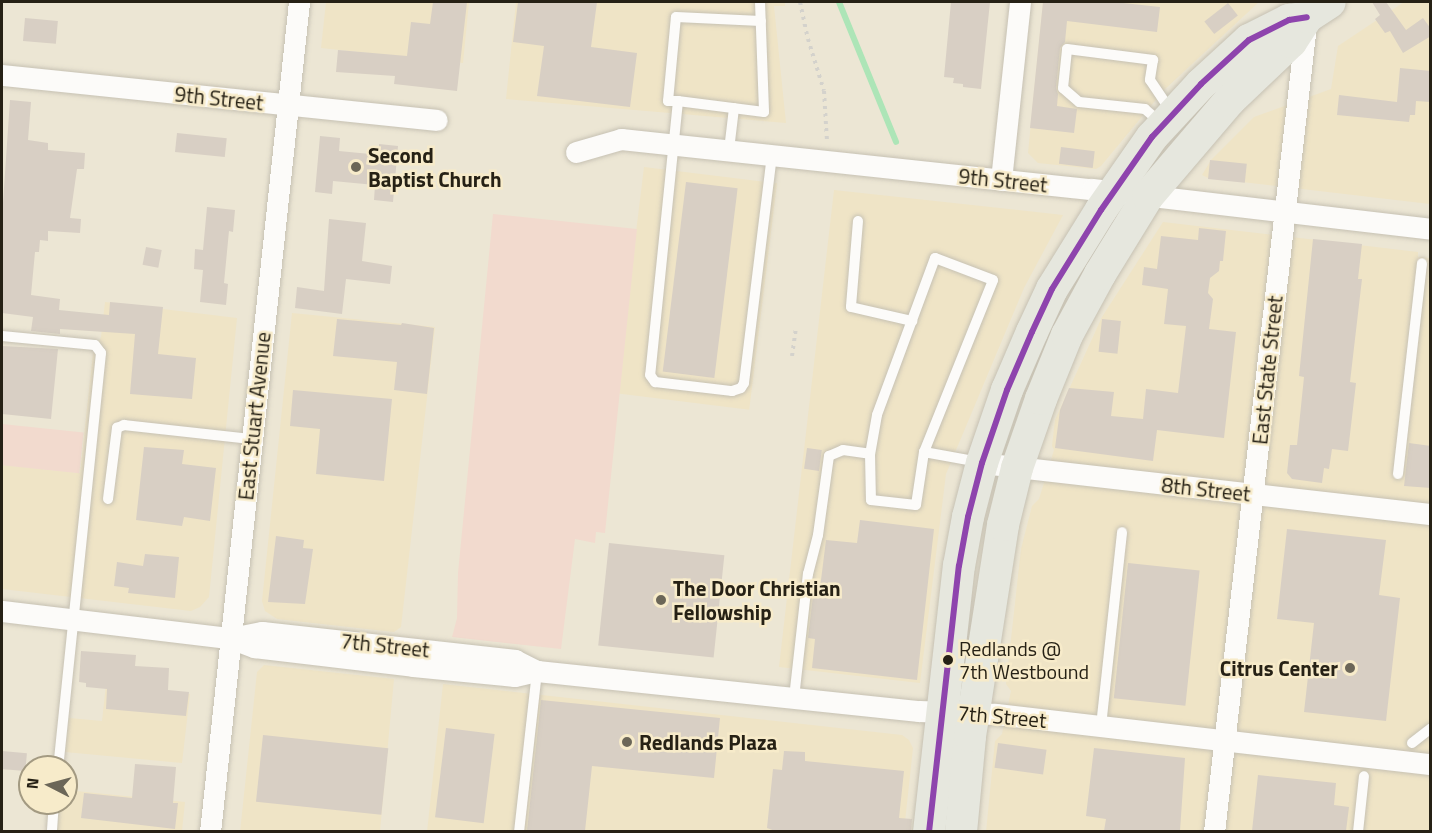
<!DOCTYPE html>
<style>
body{margin:0}
#map{position:relative;width:1432px;height:833px;overflow:hidden;background:#ece6d4;font-family:"Titillium Web",sans-serif}
div>[style]{position:absolute}
[style*='--x']{left:calc(var(--x)*1px);top:calc(var(--y)*1px);width:calc(var(--w)*1px);rotate:calc(var(--a)*1deg)}
.built>*{inset:0;background:#efe4c6;transform-origin:0 0}
.green>*{inset:0;background:#f2dace;transform-origin:0 0}
.stream>*{height:6px;margin:-3px;padding:0 3px;transform-origin:3px;border-radius:3px;background:#ade5b7}
.building>*{inset:0;background:#d8cfc4;transform-origin:0 0}
.path>*{height:4px;margin-top:-2px;transform-origin:0;background:repeating-linear-gradient(90deg,#d4d2cc 0 3px,transparent 0 7.5px)}
.roads{filter:drop-shadow(0 0 2px #c6c1b3) drop-shadow(0 0 2px #c6c1b3)}
.lane>*{height:10px;margin:-5px;padding:0 5px;transform-origin:5px;border-radius:5px;background:#fcfbf9}
.street>*{height:21px;margin:-10.5px;padding:0 10.5px;transform-origin:10.5px;border-radius:10.5px;background:#fcfbf9}
.primary>*{height:32px;margin:-16px;padding:0 16px;transform-origin:16px;border-radius:16px;background:#e6e7de}
.bus-1>*{height:6px;margin:-3px;padding:0 3px;transform-origin:3px;border-radius:3px;background:#8e44ad}
.dots>*{width:16px;height:16px;translate:-50% -50%;box-sizing:border-box;border:3px solid #f7ebca;border-radius:50%}
span{translate:-50% -50%;white-space:nowrap;text-align:center;line-height:1.15;-webkit-text-stroke:5px #f7ebca;paint-order:stroke}
.bus-label{font-size:20px;color:#262115}
.left{translate:0 -50%;text-align:left}
.street-label{font-size:21px;color:#262115}
.poi-label{font-size:21px;color:#262115;font-weight:700}
.right{translate:-100% -50%;text-align:right}
.frame{position:absolute;inset:0;border:3px solid #262115;pointer-events:none}
.north{position:absolute;left:18px;top:755px;width:60px;height:60px;box-sizing:border-box;background:#f7ebca;border:2px solid #a39a82;border-radius:50%;rotate:276deg;font-size:16px;font-weight:700;line-height:24px;text-align:center;color:#262115}
.north::after{content:'';display:block;margin:auto;width:21px;height:27px;background:#6b6658;clip-path:polygon(50% 0,100% 100%,50% 72%,0 100%)}
</style>
<div id="map">
<div class="built">
<i style="clip-path:polygon(326px 2px,469px 2px,463px 63px,321px 48px)"></i>
<i style="clip-path:polygon(516px 2px,785px 2px,785px 6px,774px 6px,786px 123px,506px 99px)"></i>
<i style="clip-path:polygon(1043px 2px,1259px 2px,1164px 90px,1101px 166px,1096px 169px,1038px 163px,1028px 153px)"></i>
<i style="clip-path:polygon(1404px 2px,1430px 2px,1430px 204px,1208px 178px,1202px 175px,1211px 160px,1254px 117px,1331px 89px,1338px 46px)"></i>
<i style="left:644px;top:167px;width:134px;height:228px;rotate:7deg"></i>
<i style="clip-path:polygon(834px 190px,1063px 215px,1024px 288px,946px 474px,920px 683px,779px 667px)"></i>
<i style="clip-path:polygon(1163px 222px,1418px 252px,1418px 257px,1430px 258px,1430px 831px,986px 832px,995px 741px,1002px 734px,1011px 691px,1006px 684px,1021px 549px,1032px 506px,1039px 499px,1054px 450px,1052px 446px,1055px 420px,1102px 317px)"></i>
<i style="clip-path:polygon(105px 302px,237px 318px,209px 597px,200px 607px,191px 611px,2px 589px,2px 465px,80px 473px,93px 353px,101px 337px)"></i>
<i style="clip-path:polygon(292px 313px,435px 327px,401px 627px,394px 632px,277px 619px,265px 611px,262px 601px)"></i>
<i style="clip-path:polygon(264px 665px,394px 679px,380px 831px,240px 832px,257px 672px)"></i>
<i style="clip-path:polygon(106px 684px,190px 694px,182px 763px,65px 752px,69px 718px,102px 721px)"></i>
<i style="clip-path:polygon(443px 684px,902px 735px,909px 740px,913px 748px,904px 831px,427px 832px)"></i>
<i style="clip-path:polygon(66px 790px,185px 802px,182px 831px,57px 832px,60px 803px,66px 803px)"></i>
</div>
<div class="green">
<i style="clip-path:polygon(493px 214px,637px 229px,605px 533px,596px 532px,595px 543px,575px 539px,561px 649px,452px 637px,457px 618px,458px 573px)"></i>
<i style="left:2px;top:424px;width:82px;height:41px;rotate:6deg"></i>
</div>
<div class="stream">
<i style="--x:839;--y:2;--w:151;--a:67.8"></i>
</div>
<div class="building">
<i style="clip-path:polygon(433px 2px,467px 2px,457px 91px,394px 84px,395px 76px,336px 72px,338px 50px,407px 56px,411px 22px,430px 24px)"></i>
<i style="clip-path:polygon(518px 2px,597px 2px,591px 47px,637px 53px,630px 107px,537px 96px,544px 46px,513px 42px)"></i>
<i style="clip-path:polygon(951px 2px,990px 2px,981px 89px,963px 87px,963px 84px,953px 83px,954px 78px,944px 77px)"></i>
<i style="clip-path:polygon(1043px 2px,1114px 2px,1160px 7px,1157px 32px,1067px 21px,1065px 42px,1060px 48px,1056px 88px,1058px 94px,1057px 106px,1077px 109px,1074px 133px,1030px 128px)"></i>
<i style="clip-path:polygon(1372px 2px,1386px 2px,1406px 30px,1423px 18px,1431px 29px,1431px 36px,1403px 53px,1390px 31px,1385px 33px,1375px 19px,1380px 15px)"></i>
<i style="left:1228px;top:3px;width:16px;height:30px;rotate:52deg"></i>
<i style="left:25px;top:18px;width:33px;height:23px;rotate:5deg"></i>
<i style="clip-path:polygon(1400px 68px,1431px 71px,1431px 102px,1416px 101px,1415px 115px,1410px 115px,1409px 122px,1337px 115px,1339px 95px,1397px 102px)"></i>
<i style="clip-path:polygon(10px 100px,31px 102px,28px 140px,48px 143px,48px 150px,85px 153px,84px 169px,77px 169px,70px 218px,81px 219px,80px 233px,48px 231px,48px 241px,40px 240px,39px 252px,35px 252px,31px 295px,60px 299px,59px 310px,109px 315px,110px 302px,163px 307px,158px 354px,196px 358px,192px 399px,130px 394px,135px 334px,60px 329px,60px 334px,31px 331px,33px 317px,2px 313px,2px 217px)"></i>
<i style="left:177px;top:133px;width:50px;height:19px;rotate:6deg"></i>
<i style="clip-path:polygon(320px 136px,340px 138px,339px 151px,370px 154px,370px 147px,379px 148px,379px 144px,398px 146px,393px 202px,374px 200px,375px 185px,333px 181px,332px 194px,315px 192px)"></i>
<i style="left:1061px;top:147px;width:34px;height:17px;rotate:7deg"></i>
<i style="left:1210px;top:160px;width:37px;height:19px;rotate:6deg"></i>
<i style="left:686px;top:182px;width:52px;height:191px;rotate:7deg"></i>
<i style="clip-path:polygon(207px 207px,235px 210px,233px 232px,229px 231px,224px 283px,228px 284px,226px 305px,200px 302px,203px 270px,194px 269px,195px 249px,203px 250px)"></i>
<i style="clip-path:polygon(329px 219px,366px 223px,362px 261px,392px 266px,390px 284px,346px 279px,342px 314px,295px 308px,297px 287px,324px 291px)"></i>
<i style="clip-path:polygon(1199px 228px,1226px 231px,1223px 261px,1220px 261px,1219px 271px,1210px 278px,1208px 293px,1213px 299px,1209px 329px,1236px 332px,1224px 438px,1157px 430px,1153px 461px,1055px 448px,1060px 410px,1069px 388px,1114px 392px,1111px 416px,1143px 419px,1146px 389px,1178px 393px,1186px 326px,1164px 324px,1168px 289px,1142px 285px,1144px 267px,1157px 269px,1161px 236px,1198px 240px)"></i>
<i style="clip-path:polygon(1313px 239px,1362px 244px,1358px 279px,1362px 279px,1350px 382px,1356px 383px,1348px 451px,1332px 449px,1329px 469px,1324px 468px,1322px 483px,1292px 479px,1287px 473px,1290px 445px,1297px 445px,1304px 377px,1299px 376px)"></i>
<i style="left:146px;top:247px;width:16px;height:18px;rotate:11deg"></i>
<i style="clip-path:polygon(337px 319px,401px 325px,402px 323px,434px 328px,427px 394px,394px 390px,397px 362px,333px 356px)"></i>
<i style="left:1102px;top:319px;width:19px;height:33px;rotate:6deg"></i>
<i style="clip-path:polygon(2px 346px,58px 349px,51px 419px,2px 414px)"></i>
<i style="clip-path:polygon(293px 390px,392px 399px,384px 481px,316px 474px,320px 429px,290px 426px)"></i>
<i style="clip-path:polygon(1409px 443px,1431px 446px,1431px 488px,1404px 486px)"></i>
<i style="clip-path:polygon(144px 447px,184px 450px,182px 464px,216px 468px,210px 521px,184px 517px,182px 526px,136px 520px)"></i>
<i style="left:807px;top:448px;width:15px;height:21px;rotate:8deg"></i>
<i style="clip-path:polygon(860px 520px,934px 529px,917px 680px,812px 668px,815px 639px,808px 638px,814px 588px,820px 588px,826px 540px,857px 543px)"></i>
<i style="clip-path:polygon(1287px 529px,1386px 540px,1379px 595px,1400px 598px,1386px 721px,1304px 712px,1314px 623px,1277px 619px)"></i>
<i style="clip-path:polygon(276px 536px,304px 540px,303px 548px,313px 549px,305px 604px,268px 602px)"></i>
<i style="left:609px;top:543px;width:116px;height:103px;rotate:6deg"></i>
<i style="clip-path:polygon(145px 554px,179px 557px,175px 598px,128px 593px,129px 588px,114px 586px,117px 562px,143px 566px)"></i>
<i style="left:1128px;top:563px;width:72px;height:136px;rotate:6deg"></i>
<i style="clip-path:polygon(81px 651px,136px 655px,135px 666px,169px 668px,168px 690px,189px 692px,186px 716px,106px 709px,107px 689px,86px 687px,86px 683px,79px 682px)"></i>
<i style="clip-path:polygon(541px 700px,720px 718px,714px 778px,592px 766px,585px 831px,527px 831px)"></i>
<i style="left:446px;top:728px;width:49px;height:90px;rotate:7deg"></i>
<i style="left:263px;top:735px;width:126px;height:67px;rotate:6deg"></i>
<i style="left:998px;top:743px;width:49px;height:25px;rotate:8deg"></i>
<i style="clip-path:polygon(1094px 748px,1185px 758px,1180px 831px,1104px 831px,1106px 819px,1086px 816px)"></i>
<i style="left:2px;top:751px;width:25px;height:18px;rotate:5deg"></i>
<i style="clip-path:polygon(784px 751px,805px 752px,805px 761px,904px 771px,899px 818px,912px 819px,911px 831px,775px 831px,767px 828px,773px 769px,782px 770px)"></i>
<i style="clip-path:polygon(135px 764px,176px 767px,173px 803px,178px 803px,175px 829px,81px 818px,84px 793px,132px 798px)"></i>
<i style="clip-path:polygon(1258px 775px,1336px 783px,1334px 805px,1349px 807px,1346px 831px,1252px 831px)"></i>
</div>
<div class="path">
<i style="--x:800;--y:2;--w:38;--a:78"></i>
<i style="--x:808;--y:39;--w:54;--a:72.9"></i>
<i style="--x:824;--y:91;--w:50;--a:86.6"></i>
<i style="--x:792;--y:356;--w:28;--a:-82"></i>
</div>
<div class="roads">
<div class="lane">
<i style="--x:760;--y:2;--w:110;--a:87.9"></i>
<i style="--x:764;--y:112;--w:87;--a:-172.7"></i>
<i style="--x:678;--y:101;--w:275;--a:95.8"></i>
<i style="--x:650;--y:375;--w:9;--a:54"></i>
<i style="--x:655;--y:382;--w:78;--a:6.7"></i>
<i style="--x:732;--y:391;--w:9;--a:-18"></i>
<i style="--x:741;--y:388;--w:6;--a:-59"></i>
<i style="--x:744;--y:383;--w:231;--a:-83"></i>
<i style="--x:678;--y:101;--w:10;--a:180"></i>
<i style="--x:668;--y:101;--w:84;--a:-84.6"></i>
<i style="--x:676;--y:17;--w:85;--a:2.7"></i>
<i style="--x:1161;--y:123;--w:21;--a:-139"></i>
<i style="--x:1145;--y:109;--w:66;--a:-173.9"></i>
<i style="--x:1079;--y:102;--w:21;--a:-139"></i>
<i style="--x:1063;--y:88;--w:39;--a:-84"></i>
<i style="--x:1067;--y:49;--w:87;--a:7.3"></i>
<i style="--x:1153;--y:60;--w:20;--a:99"></i>
<i style="--x:1150;--y:80;--w:37;--a:56"></i>
<i style="--x:729;--y:150;--w:42;--a:-83.2"></i>
<i style="--x:858;--y:221;--w:86;--a:94.7"></i>
<i style="--x:851;--y:307;--w:63;--a:12.9"></i>
<i style="--x:2;--y:336;--w:93;--a:5.5"></i>
<i style="--x:95;--y:345;--w:10;--a:53"></i>
<i style="--x:101;--y:353;--w:416;--a:95.9"></i>
<i style="--x:924;--y:452;--w:185;--a:-68.1"></i>
<i style="--x:993;--y:280;--w:62;--a:-159.2"></i>
<i style="--x:935;--y:258;--w:167;--a:110.3"></i>
<i style="--x:877;--y:415;--w:40;--a:100"></i>
<i style="--x:870;--y:454;--w:46;--a:88.8"></i>
<i style="--x:871;--y:500;--w:45;--a:6.3"></i>
<i style="--x:916;--y:505;--w:54;--a:-81.4"></i>
<i style="--x:924;--y:452;--w:56;--a:10.3"></i>
<i style="--x:1398;--y:474;--w:212;--a:-83.5"></i>
<i style="--x:108;--y:499;--w:72;--a:-82.8"></i>
<i style="--x:117;--y:428;--w:8;--a:-23"></i>
<i style="--x:124;--y:425;--w:127;--a:6.3"></i>
<i style="--x:794;--y:698;--w:125;--a:-83.6"></i>
<i style="--x:808;--y:574;--w:40;--a:-75.6"></i>
<i style="--x:818;--y:535;--w:80;--a:-82.1"></i>
<i style="--x:829;--y:456;--w:15;--a:-23"></i>
<i style="--x:843;--y:450;--w:27;--a:8"></i>
<i style="--x:1101;--y:726;--w:195;--a:-83.8"></i>
<i style="--x:1412;--y:743;--w:23;--a:-38"></i>
<i style="--x:52;--y:830;--w:27;--a:-86"></i>
<i style="--x:519;--y:832;--w:162;--a:-83.6"></i>
<i style="--x:1358;--y:832;--w:56;--a:-83.9"></i>
</div>
<div class="street">
<i style="--x:2;--y:75;--w:437;--a:5.9"></i>
<i style="--x:576;--y:152;--w:47;--a:-16.1"></i>
<i style="--x:621;--y:139;--w:474;--a:6.1"></i>
<i style="--x:1092;--y:189;--w:340;--a:6.7"></i>
<i style="--x:1001;--y:180;--w:179;--a:-83.9"></i>
<i style="--x:982;--y:463;--w:451;--a:6.5"></i>
<i style="--x:2;--y:611;--w:230;--a:6.8"></i>
<i style="--x:230;--y:638;--w:26;--a:21"></i>
<i style="--x:254;--y:647;--w:160;--a:6.8"></i>
<i style="--x:413;--y:666;--w:102;--a:5.6"></i>
<i style="--x:515;--y:676;--w:23;--a:-13"></i>
<i style="--x:537;--y:671;--w:384;--a:6"></i>
<i style="--x:919;--y:711;--w:77;--a:2.2"></i>
<i style="--x:996;--y:714;--w:437;--a:6.6"></i>
<i style="--x:231;--y:638;--w:32;--a:-11"></i>
<i style="--x:262;--y:632;--w:255;--a:6.3"></i>
<i style="--x:515;--y:660;--w:25;--a:27"></i>
<i style="--x:210;--y:832;--w:835;--a:-83.88"></i>
<i style="--x:1214;--y:832;--w:813;--a:-83.5"></i>
</div>
<div class="primary">
<i style="--x:929;--y:832;--w:268;--a:-83.6"></i>
<i style="--x:959;--y:566;--w:50;--a:-79.6"></i>
<i style="--x:968;--y:517;--w:56;--a:-75.5"></i>
<i style="--x:982;--y:463;--w:77;--a:-71.1"></i>
<i style="--x:1007;--y:390;--w:63;--a:-66.7"></i>
<i style="--x:1032;--y:332;--w:47;--a:-65.1"></i>
<i style="--x:1052;--y:289;--w:93;--a:-58.2"></i>
<i style="--x:1101;--y:210;--w:89;--a:-55.1"></i>
<i style="--x:1152;--y:137;--w:72;--a:-47.2"></i>
<i style="--x:1201;--y:84;--w:65;--a:-42.5"></i>
<i style="--x:1249;--y:40;--w:45;--a:-26.6"></i>
<i style="--x:1289;--y:20;--w:18;--a:-9"></i>
<i style="--x:961;--y:832;--w:96;--a:-84.6"></i>
<i style="--x:970;--y:736;--w:214;--a:-81.1"></i>
<i style="--x:1003;--y:525;--w:59;--a:-76.2"></i>
<i style="--x:1017;--y:468;--w:73;--a:-70.8"></i>
<i style="--x:1041;--y:399;--w:69;--a:-67.9"></i>
<i style="--x:1067;--y:335;--w:69;--a:-61.6"></i>
<i style="--x:1100;--y:274;--w:92;--a:-58.4"></i>
<i style="--x:1148;--y:196;--w:125;--a:-49.5"></i>
<i style="--x:1229;--y:101;--w:86;--a:-43.6"></i>
<i style="--x:1291;--y:42;--w:30;--a:-57"></i>
<i style="--x:1307;--y:17;--w:27;--a:-33"></i>
</div>
</div>
<div class="bus-1">
<i style="--x:929;--y:832;--w:268;--a:-83.6"></i>
<i style="--x:959;--y:566;--w:50;--a:-79.6"></i>
<i style="--x:968;--y:517;--w:56;--a:-75.5"></i>
<i style="--x:982;--y:463;--w:77;--a:-71.1"></i>
<i style="--x:1007;--y:390;--w:63;--a:-66.7"></i>
<i style="--x:1032;--y:332;--w:47;--a:-65.1"></i>
<i style="--x:1052;--y:289;--w:93;--a:-58.2"></i>
<i style="--x:1101;--y:210;--w:89;--a:-55.1"></i>
<i style="--x:1152;--y:137;--w:72;--a:-47.2"></i>
<i style="--x:1201;--y:84;--w:65;--a:-42.5"></i>
<i style="--x:1249;--y:40;--w:45;--a:-26.6"></i>
<i style="--x:1289;--y:20;--w:18;--a:-9"></i>
</div>
<div class="dots">
<i style="left:356px;top:167px;background:#6b6658"></i>
<i style="left:661px;top:600px;background:#6b6658"></i>
<i style="left:948px;top:660px;background:#262115"></i>
<i style="left:1350px;top:668px;background:#6b6658"></i>
<i style="left:627px;top:742px;background:#6b6658"></i>
</div>
<div class="bus-label">
<span class="left" style="left:959px;top:660px">Redlands @<br>7th Westbound</span>
</div>
<div class="street-label">
<span style="left:219px;top:98px;rotate:6deg">9th Street</span>
<span style="left:1003px;top:180px;rotate:6deg">9th Street</span>
<span style="left:1267px;top:370px;rotate:-84deg">East State Street</span>
<span style="left:254px;top:416px;rotate:-84deg">East Stuart Avenue</span>
<span style="left:1206px;top:489px;rotate:6deg">8th Street</span>
<span style="left:385px;top:645px;rotate:6deg">7th Street</span>
<span style="left:1002px;top:716px;rotate:5deg">7th Street</span>
</div>
<div class="poi-label">
<span class="left" style="left:368px;top:167px">Second<br>Baptist Church</span>
<span class="left" style="left:673px;top:600px">The Door Christian<br>Fellowship</span>
<span class="right" style="left:1338px;top:668px">Citrus Center</span>
<span class="left" style="left:639px;top:742px">Redlands Plaza</span>
</div>
<div class="frame"></div>
<div class="north">N</div>
</div>
